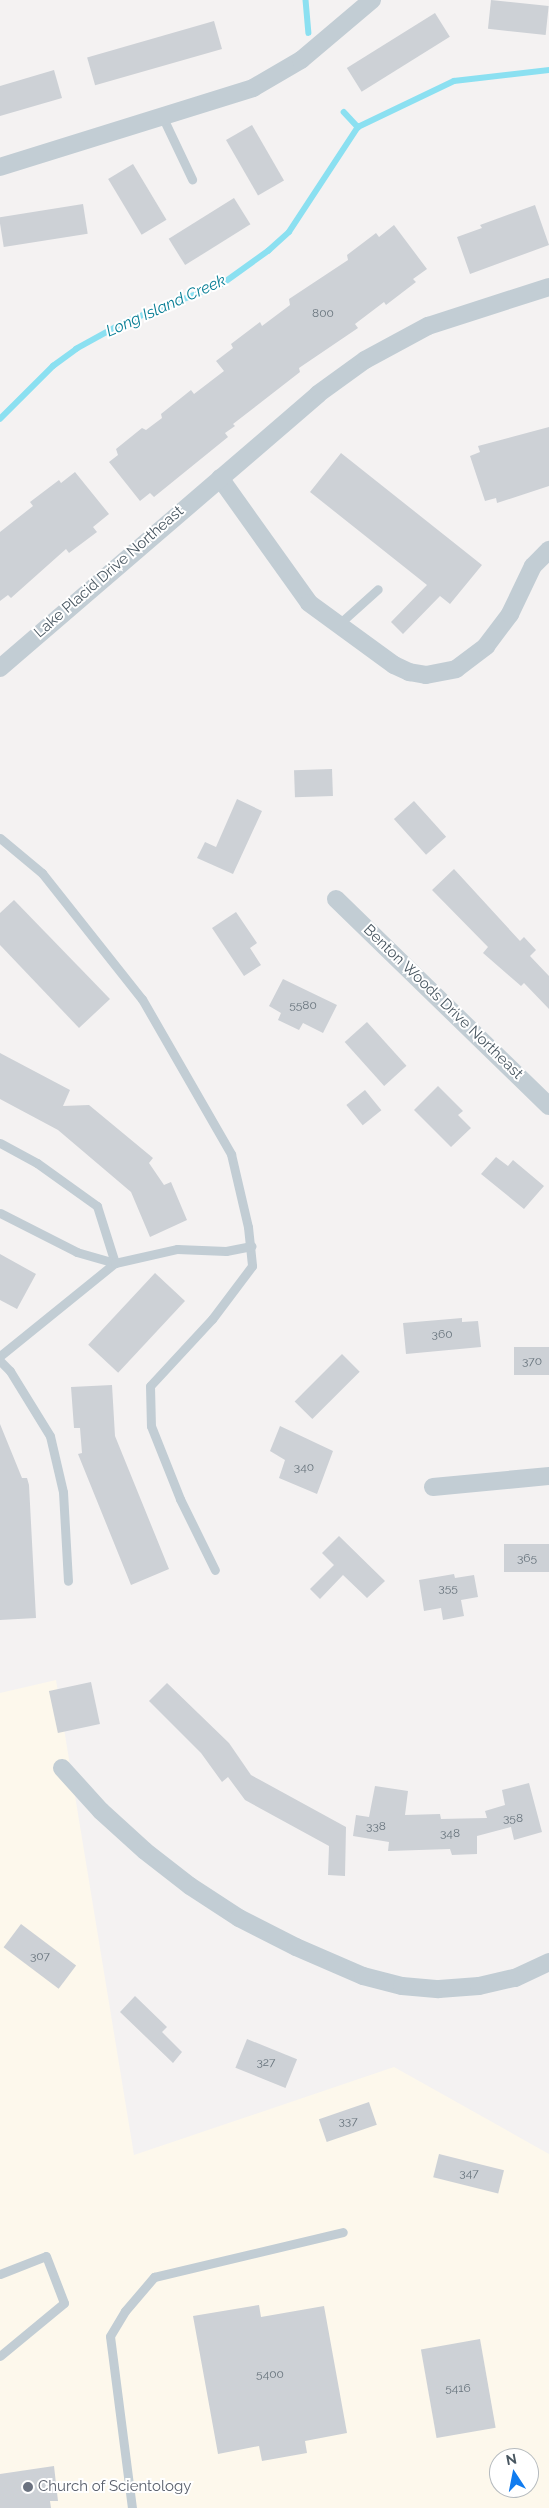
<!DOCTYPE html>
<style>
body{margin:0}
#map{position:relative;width:549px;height:2508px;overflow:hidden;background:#f4f2f2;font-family:Raleway,sans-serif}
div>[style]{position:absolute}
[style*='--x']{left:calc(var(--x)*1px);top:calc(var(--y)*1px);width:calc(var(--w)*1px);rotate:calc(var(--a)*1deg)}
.commercial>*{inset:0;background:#fdf8ec}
.stream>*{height:5.5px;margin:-2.75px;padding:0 2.75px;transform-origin:2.75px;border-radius:2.75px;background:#8be0f1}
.building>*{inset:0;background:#cdd1d6;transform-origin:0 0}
.lane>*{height:9px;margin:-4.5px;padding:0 4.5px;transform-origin:4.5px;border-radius:4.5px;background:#c2cdd4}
.street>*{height:18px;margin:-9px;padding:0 9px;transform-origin:9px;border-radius:9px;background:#c2cdd4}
.dots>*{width:14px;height:14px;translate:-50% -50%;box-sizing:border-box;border:2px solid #fff;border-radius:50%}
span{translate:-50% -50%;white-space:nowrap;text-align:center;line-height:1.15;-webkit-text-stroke:4px #fff;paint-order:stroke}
.number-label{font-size:12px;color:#69757e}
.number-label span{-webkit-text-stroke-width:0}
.street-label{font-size:15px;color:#485660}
.worship-label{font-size:15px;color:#5b616d}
.left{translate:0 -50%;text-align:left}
.water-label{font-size:16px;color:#077e95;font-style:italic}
.north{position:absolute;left:489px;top:2448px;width:50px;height:50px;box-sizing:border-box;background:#fff;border:1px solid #b6bbbf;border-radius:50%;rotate:349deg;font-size:14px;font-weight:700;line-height:20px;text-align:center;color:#485660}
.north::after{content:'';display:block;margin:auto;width:18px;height:22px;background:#117cef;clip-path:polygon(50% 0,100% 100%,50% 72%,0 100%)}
</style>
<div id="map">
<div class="commercial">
<i style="clip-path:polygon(evenodd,56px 1680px,134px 2155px,394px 2067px,549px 2154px,549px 2508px,0 2508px,0 1693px,56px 1680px,499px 2458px,529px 2458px,529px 2488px,499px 2488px,499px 2458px)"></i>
</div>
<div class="stream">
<i style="--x:306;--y:0;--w:33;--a:85"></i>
<i style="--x:344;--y:112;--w:21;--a:47"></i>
<i style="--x:0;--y:419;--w:75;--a:-45"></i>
<i style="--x:53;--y:366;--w:29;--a:-36"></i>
<i style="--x:76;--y:349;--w:56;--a:-28.9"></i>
<i style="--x:125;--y:322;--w:104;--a:-21.4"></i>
<i style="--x:222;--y:284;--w:57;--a:-35.7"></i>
<i style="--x:268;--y:251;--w:28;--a:-42"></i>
<i style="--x:289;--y:232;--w:126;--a:-56.7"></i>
<i style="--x:358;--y:127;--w:106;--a:-25.6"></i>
<i style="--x:454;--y:81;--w:96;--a:-6.6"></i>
</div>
<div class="building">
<i style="left:491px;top:0;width:58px;height:29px;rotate:6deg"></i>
<i style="left:435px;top:13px;width:28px;height:104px;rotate:58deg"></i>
<i style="left:214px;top:21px;width:29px;height:132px;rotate:74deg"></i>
<i style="clip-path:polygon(54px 70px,62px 98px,0 116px,0 86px)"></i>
<i style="left:252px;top:125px;width:64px;height:30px;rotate:60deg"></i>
<i style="left:133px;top:164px;width:65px;height:29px;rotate:59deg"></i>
<i style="left:234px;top:198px;width:31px;height:77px;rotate:58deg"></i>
<i style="left:83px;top:204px;width:30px;height:85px;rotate:81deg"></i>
<i style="clip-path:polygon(535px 205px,549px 245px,470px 274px,457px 237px,482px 228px,480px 225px)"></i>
<i style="clip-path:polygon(394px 225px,427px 269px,413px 279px,416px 282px,386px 305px,384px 302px,355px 324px,358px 328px,299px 368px,300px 372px,233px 424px,235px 426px,225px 433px,228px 437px,154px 497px,150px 493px,140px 501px,109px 462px,118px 455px,116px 449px,142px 428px,146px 430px,162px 418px,161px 414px,191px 390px,194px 394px,224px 371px,216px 361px,233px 348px,231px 344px,260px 322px,262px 326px,290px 305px,289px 299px,348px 260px,347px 255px,376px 233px,379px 237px)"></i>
<i style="clip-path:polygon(549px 427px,549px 486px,497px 503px,496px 498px,485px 501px,470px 456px,480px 452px,478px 446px)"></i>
<i style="clip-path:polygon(341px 453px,482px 565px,450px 604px,440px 596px,403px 634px,391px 622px,427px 585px,310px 492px)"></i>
<i style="clip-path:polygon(75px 472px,109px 514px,93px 527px,97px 532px,69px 553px,66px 549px,11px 598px,8px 595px,0 601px,0 532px,33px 506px,30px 502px,59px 480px,61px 483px)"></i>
<i style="left:332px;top:769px;width:27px;height:38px;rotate:88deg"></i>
<i style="clip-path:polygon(237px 799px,262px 811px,233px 874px,197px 858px,205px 842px,216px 847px)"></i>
<i style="left:414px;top:801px;width:48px;height:27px;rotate:48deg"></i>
<i style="clip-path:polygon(454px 869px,520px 941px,524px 937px,536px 950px,530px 956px,549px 976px,549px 1009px,524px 983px,521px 986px,483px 953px,488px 947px,432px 890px)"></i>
<i style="clip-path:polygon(14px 900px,110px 999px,79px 1028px,0 945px,0 913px)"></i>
<i style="clip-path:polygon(236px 912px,257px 943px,250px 948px,261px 965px,244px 976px,212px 928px)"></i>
<i style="clip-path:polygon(283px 979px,337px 1005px,323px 1033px,303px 1023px,299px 1030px,278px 1020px,281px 1013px,269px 1006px)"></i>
<i style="left:367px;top:1022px;width:59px;height:30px;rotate:48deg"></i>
<i style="clip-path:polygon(0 1053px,70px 1090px,63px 1106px,89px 1105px,153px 1158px,149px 1163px,164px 1185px,171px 1182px,187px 1220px,150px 1237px,131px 1192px,58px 1130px,0 1099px)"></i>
<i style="clip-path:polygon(438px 1086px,463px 1111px,458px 1115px,471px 1128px,451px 1147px,414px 1110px)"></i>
<i style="left:365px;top:1090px;width:26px;height:24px;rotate:51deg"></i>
<i style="clip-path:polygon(496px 1157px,508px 1166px,513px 1160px,544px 1186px,524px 1209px,481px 1174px)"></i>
<i style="clip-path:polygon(0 1254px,36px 1274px,17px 1309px,0 1300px)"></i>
<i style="left:155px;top:1273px;width:41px;height:98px;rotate:43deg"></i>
<i style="clip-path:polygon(462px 1318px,462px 1322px,478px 1321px,481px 1347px,406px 1354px,403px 1323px)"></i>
<i style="left:549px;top:1347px;width:28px;height:35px;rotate:90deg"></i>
<i style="left:342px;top:1354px;width:25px;height:67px;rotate:45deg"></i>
<i style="clip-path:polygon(112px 1385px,115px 1436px,169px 1569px,131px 1585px,78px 1454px,82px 1453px,80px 1428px,74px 1428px,71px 1387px)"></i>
<i style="clip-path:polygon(0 1424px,22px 1478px,27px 1478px,29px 1485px,36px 1618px,0 1620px)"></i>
<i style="clip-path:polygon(280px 1426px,333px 1451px,317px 1494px,279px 1478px,285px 1460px,270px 1451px)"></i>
<i style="clip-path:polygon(339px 1536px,385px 1581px,367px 1598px,343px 1575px,320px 1599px,310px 1589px,334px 1565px,322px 1553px)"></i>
<i style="left:549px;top:1544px;width:28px;height:45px;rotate:90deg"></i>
<i style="clip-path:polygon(454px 1574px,455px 1578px,474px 1575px,478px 1597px,461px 1600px,464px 1616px,443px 1620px,441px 1608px,424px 1611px,419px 1580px)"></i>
<i style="left:91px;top:1682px;width:43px;height:43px;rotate:78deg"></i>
<i style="clip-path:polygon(167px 1683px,229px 1743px,251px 1775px,346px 1827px,345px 1876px,328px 1875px,329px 1846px,245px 1800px,228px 1777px,222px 1782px,201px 1753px,149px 1701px)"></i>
<i style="clip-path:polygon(529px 1783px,542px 1832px,514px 1840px,511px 1827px,477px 1836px,477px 1854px,452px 1855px,450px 1849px,388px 1851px,389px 1842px,353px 1836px,356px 1815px,369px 1817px,375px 1786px,408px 1791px,405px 1815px,440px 1814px,441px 1819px,487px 1818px,485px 1811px,505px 1805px,502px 1790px)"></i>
<i style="left:21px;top:1924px;width:69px;height:29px;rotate:37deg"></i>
<i style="clip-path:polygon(135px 1996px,167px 2027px,162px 2032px,182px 2052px,173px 2063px,120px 2012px)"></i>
<i style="left:247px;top:2039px;width:54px;height:31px;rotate:22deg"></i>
<i style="left:369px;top:2102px;width:24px;height:53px;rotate:71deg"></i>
<i style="left:439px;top:2154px;width:67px;height:24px;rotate:14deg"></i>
<i style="clip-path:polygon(259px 2305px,261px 2317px,324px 2306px,347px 2433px,305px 2441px,307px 2453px,262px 2461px,259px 2446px,218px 2454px,193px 2316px)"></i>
<i style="left:480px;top:2339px;width:90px;height:60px;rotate:80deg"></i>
<i style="clip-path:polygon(54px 2466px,58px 2501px,50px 2501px,51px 2508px,0 2508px,0 2474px)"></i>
</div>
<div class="lane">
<i style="--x:163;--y:118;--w:68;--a:64.6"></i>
<i style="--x:339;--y:624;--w:52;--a:-41.9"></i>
<i style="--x:0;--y:838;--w:55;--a:39.8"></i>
<i style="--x:42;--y:873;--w:161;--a:51.6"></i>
<i style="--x:142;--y:999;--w:179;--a:60.1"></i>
<i style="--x:231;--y:1154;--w:75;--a:76.9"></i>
<i style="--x:248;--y:1227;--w:39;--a:84"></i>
<i style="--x:252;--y:1266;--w:66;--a:127"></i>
<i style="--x:212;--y:1319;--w:91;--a:132.8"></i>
<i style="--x:150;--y:1386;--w:40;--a:88.6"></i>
<i style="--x:151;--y:1426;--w:79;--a:68.3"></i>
<i style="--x:180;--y:1499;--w:79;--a:63.8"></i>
<i style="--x:0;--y:1143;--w:42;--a:28.4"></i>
<i style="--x:37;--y:1163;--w:74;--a:35.6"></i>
<i style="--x:97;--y:1206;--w:60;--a:72.5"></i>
<i style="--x:115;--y:1263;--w:40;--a:-164"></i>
<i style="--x:77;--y:1252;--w:86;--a:-153.1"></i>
<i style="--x:0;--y:1356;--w:148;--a:-39"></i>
<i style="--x:115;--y:1263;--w:64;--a:-12.7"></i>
<i style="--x:177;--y:1249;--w:49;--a:2.3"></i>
<i style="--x:226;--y:1251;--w:26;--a:-11"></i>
<i style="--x:0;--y:1361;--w:14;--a:45"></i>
<i style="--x:10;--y:1371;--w:76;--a:58.4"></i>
<i style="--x:50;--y:1436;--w:57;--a:76.9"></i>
<i style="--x:63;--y:1492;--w:89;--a:86.8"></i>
<i style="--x:0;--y:2274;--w:49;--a:-21.4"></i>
<i style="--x:46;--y:2256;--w:50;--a:69"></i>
<i style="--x:64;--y:2303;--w:83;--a:140.4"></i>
<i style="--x:132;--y:2508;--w:173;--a:-97.3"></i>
<i style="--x:110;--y:2336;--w:29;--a:-59"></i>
<i style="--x:125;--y:2311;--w:45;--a:-49.5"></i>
<i style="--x:154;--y:2277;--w:194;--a:-13.4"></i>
</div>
<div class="street">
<i style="--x:0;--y:167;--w:265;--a:-17.3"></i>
<i style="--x:253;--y:88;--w:56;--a:-30.3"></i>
<i style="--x:301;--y:60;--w:93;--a:-40.2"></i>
<i style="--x:220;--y:478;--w:153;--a:54.5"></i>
<i style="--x:309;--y:603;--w:105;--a:36.1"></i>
<i style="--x:394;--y:665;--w:17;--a:25"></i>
<i style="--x:409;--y:672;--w:17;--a:10"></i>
<i style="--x:426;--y:675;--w:31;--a:-11"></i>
<i style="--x:456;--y:669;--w:38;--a:-37"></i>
<i style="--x:486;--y:646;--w:40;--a:-53"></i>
<i style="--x:510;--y:614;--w:53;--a:-64.4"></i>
<i style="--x:533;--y:566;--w:23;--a:-45"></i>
<i style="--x:0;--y:668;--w:420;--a:-40.7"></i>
<i style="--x:318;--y:394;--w:58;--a:-35.9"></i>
<i style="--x:365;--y:360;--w:72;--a:-28.4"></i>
<i style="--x:428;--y:326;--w:127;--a:-17.9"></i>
<i style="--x:336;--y:899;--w:297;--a:44.2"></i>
<i style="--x:433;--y:1487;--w:117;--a:-5.4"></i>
<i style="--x:62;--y:1768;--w:58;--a:47.8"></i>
<i style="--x:101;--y:1811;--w:59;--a:42.3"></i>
<i style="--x:145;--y:1851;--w:57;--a:37.9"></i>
<i style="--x:190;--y:1886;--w:59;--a:33.1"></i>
<i style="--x:239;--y:1918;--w:64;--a:27"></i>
<i style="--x:296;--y:1947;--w:73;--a:23.4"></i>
<i style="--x:363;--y:1976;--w:40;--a:14.4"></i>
<i style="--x:402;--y:1986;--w:37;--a:5"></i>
<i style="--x:439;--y:1989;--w:40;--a:-4.3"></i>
<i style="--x:479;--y:1986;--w:37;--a:-13"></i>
<i style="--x:515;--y:1978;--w:38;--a:-25"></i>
</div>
<div class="dots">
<i style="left:28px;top:2487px;background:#6b7280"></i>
</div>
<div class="number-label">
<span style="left:323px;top:314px">800</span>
<span style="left:303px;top:1006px">5580</span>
<span style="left:442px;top:1335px">360</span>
<span style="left:532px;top:1362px">370</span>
<span style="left:304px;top:1468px">340</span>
<span style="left:527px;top:1559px">365</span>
<span style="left:448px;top:1589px">355</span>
<span style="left:513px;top:1819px">358</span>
<span style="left:376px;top:1827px">338</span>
<span style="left:450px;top:1834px">348</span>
<span style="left:40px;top:1957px">307</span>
<span style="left:266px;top:2063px">327</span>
<span style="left:348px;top:2122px">337</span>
<span style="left:469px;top:2174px">347</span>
<span style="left:270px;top:2375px">5400</span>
<span style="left:458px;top:2389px">5416</span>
</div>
<div class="street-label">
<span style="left:109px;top:572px;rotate:-41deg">Lake Placid Drive Northeast</span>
<span style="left:443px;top:1002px;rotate:44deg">Benton Woods Drive Northeast</span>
</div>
<div class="worship-label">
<span class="left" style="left:38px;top:2487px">Church of Scientology</span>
</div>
<div class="water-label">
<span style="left:166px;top:306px;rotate:-24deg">Long Island Creek</span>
</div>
<div class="north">N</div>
</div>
